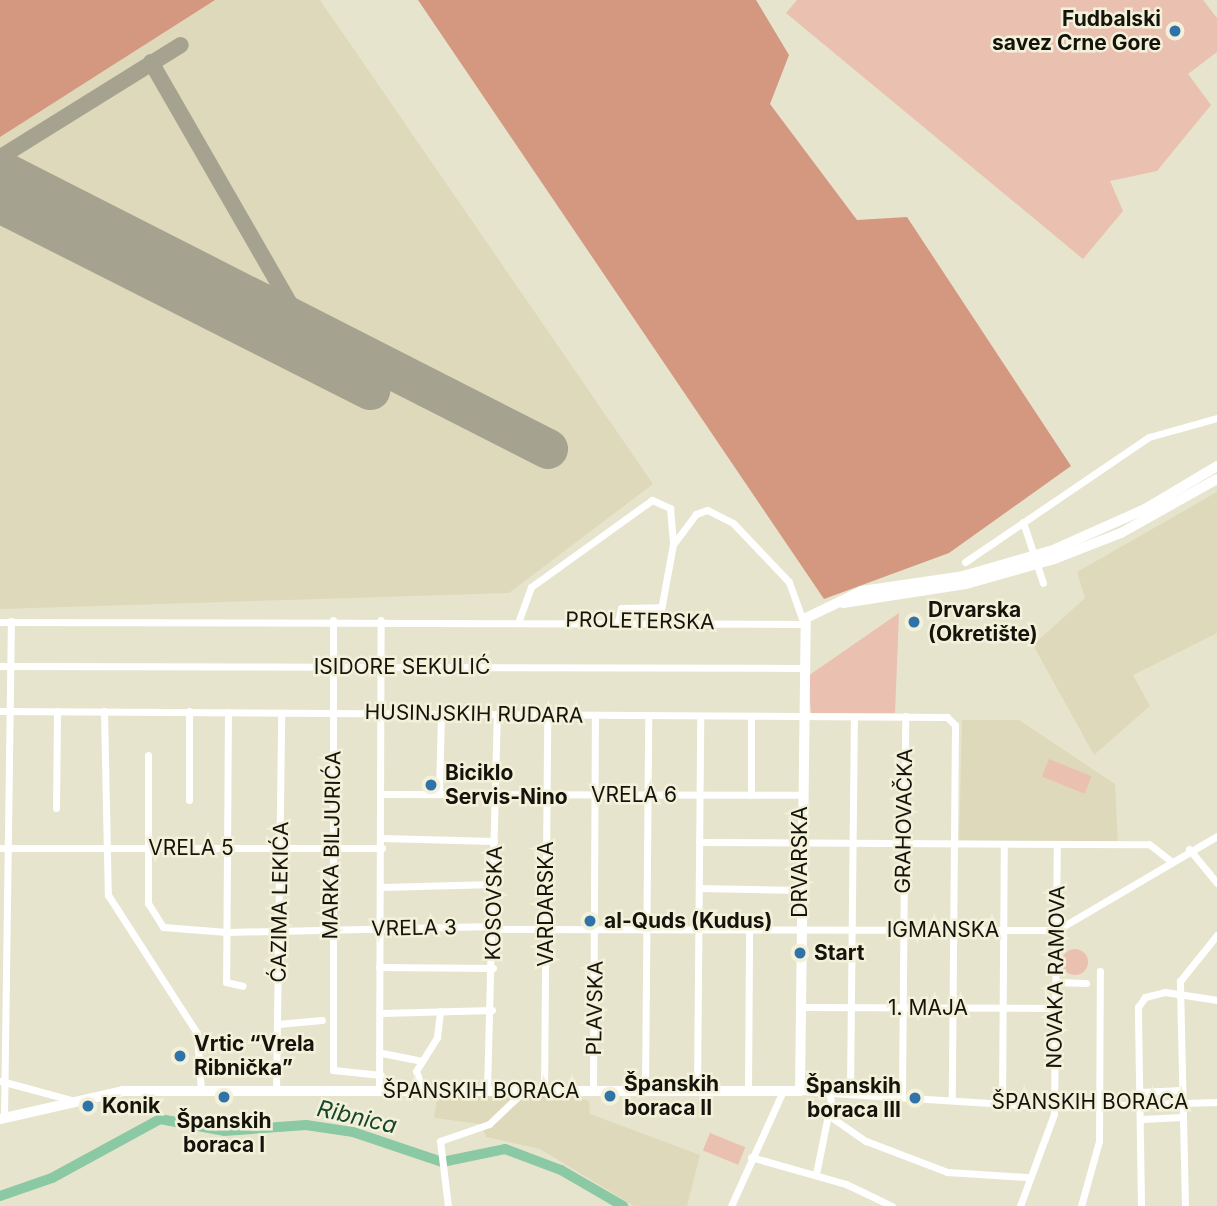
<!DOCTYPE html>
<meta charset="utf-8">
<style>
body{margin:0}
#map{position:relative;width:1217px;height:1206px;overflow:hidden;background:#e7e4cd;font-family:Inter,sans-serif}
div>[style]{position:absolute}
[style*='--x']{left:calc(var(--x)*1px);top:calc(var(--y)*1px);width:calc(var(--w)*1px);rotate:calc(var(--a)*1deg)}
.built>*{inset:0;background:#ded9bb}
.green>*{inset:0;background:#eac0b0;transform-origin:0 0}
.round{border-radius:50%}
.forest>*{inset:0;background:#d49780}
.river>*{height:10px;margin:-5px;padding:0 5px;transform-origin:5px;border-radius:5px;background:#8bc8a4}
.taxiway>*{height:16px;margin:-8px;padding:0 8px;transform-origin:8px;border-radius:8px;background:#a5a290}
.runway>*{height:40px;margin:-20px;padding:0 20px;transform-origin:20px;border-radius:20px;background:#a5a290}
.minor>*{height:7px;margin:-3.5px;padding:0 3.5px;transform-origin:3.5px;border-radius:3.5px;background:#fff}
.secondary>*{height:10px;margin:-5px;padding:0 5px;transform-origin:5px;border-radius:5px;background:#fff}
.dots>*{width:19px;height:19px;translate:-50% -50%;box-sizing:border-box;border:4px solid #f4f1da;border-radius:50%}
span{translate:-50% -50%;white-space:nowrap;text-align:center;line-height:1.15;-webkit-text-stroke:5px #f4f1da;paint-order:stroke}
.poi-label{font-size:21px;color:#15140c;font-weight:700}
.right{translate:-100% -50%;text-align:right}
.left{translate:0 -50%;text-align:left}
.street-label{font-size:21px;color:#15140c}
.water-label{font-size:23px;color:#17462e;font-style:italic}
</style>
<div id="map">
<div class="built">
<i style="clip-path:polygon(0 0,320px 0,653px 484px,509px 593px,0 609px)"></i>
<i style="clip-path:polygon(1217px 492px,1217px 633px,1133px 675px,1150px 706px,1094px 755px,1033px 645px,1085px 598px,1077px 572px)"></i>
<i style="clip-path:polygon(962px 720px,1019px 720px,1115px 784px,1118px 846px,959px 846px)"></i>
<i style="clip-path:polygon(438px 1093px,568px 1094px,589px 1101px,590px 1114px,700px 1155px,687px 1206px,634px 1206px,540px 1149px,486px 1137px,481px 1124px,434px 1118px)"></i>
</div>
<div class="green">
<i style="clip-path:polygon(797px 0,1203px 0,1217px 18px,1217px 52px,1188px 74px,1211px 105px,1157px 171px,1110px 181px,1123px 211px,1083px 259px,786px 13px)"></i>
<i style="clip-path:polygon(899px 613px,895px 713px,811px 713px,808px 676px)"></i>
<i style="left:1049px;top:759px;width:46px;height:19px;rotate:22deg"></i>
<i class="round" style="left:1062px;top:949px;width:26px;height:26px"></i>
<i style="left:710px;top:1133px;width:38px;height:19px;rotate:22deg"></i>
</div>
<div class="forest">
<i style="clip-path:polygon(0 0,215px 0,0 137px)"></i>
<i style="clip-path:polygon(418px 0,756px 0,789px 55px,770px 104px,857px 220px,907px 217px,1071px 466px,949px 553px,824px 599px)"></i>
</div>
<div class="river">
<i style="--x:0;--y:1196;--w:55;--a:-19.1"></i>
<i style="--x:52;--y:1178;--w:123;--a:-28.6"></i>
<i style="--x:160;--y:1119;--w:65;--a:10.6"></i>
<i style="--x:224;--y:1131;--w:82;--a:-4.2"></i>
<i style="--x:306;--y:1125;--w:48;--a:8.5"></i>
<i style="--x:353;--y:1132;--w:94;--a:18.6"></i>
<i style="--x:442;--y:1162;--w:64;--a:-11.7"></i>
<i style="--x:505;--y:1149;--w:60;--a:20.6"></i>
<i style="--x:561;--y:1170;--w:72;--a:30.1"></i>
</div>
<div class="taxiway">
<i style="--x:151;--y:62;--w:301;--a:60.1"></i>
<i style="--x:5;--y:173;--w:18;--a:-93"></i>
<i style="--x:4;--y:155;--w:208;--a:-31.9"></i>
<i style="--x:269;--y:307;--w:17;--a:-40"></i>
</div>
<div class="runway">
<i style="--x:0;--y:170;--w:615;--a:26.98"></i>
<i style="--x:0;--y:203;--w:415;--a:26.8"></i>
</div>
<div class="minor">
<i style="--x:1023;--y:522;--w:64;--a:71.8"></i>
<i style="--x:965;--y:562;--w:222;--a:-34.2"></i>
<i style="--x:1149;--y:437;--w:71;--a:-15.6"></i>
<i style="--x:333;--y:620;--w:450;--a:90"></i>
<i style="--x:333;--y:1070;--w:48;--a:5.9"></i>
<i style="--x:519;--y:620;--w:35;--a:-70"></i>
<i style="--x:531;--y:587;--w:149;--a:-35.7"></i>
<i style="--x:652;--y:500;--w:20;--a:24"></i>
<i style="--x:670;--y:508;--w:36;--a:85"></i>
<i style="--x:618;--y:621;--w:13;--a:-77"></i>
<i style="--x:621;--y:608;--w:39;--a:-1"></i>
<i style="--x:0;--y:622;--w:804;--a:0.14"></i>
<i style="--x:804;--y:624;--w:45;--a:-109.7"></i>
<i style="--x:789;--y:582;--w:81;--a:-133.5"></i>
<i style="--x:733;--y:523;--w:29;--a:-153"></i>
<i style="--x:707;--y:510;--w:12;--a:160"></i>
<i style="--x:696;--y:514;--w:38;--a:127"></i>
<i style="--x:673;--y:544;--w:78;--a:100.3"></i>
<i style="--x:0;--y:666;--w:804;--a:0.14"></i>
<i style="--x:0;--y:711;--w:947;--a:0.36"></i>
<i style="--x:947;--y:717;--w:11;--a:45"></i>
<i style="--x:955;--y:725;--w:374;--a:90.5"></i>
<i style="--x:104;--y:711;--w:184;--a:88.8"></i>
<i style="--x:108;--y:895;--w:164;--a:57.2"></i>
<i style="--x:197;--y:1033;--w:58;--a:86.1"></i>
<i style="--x:189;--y:711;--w:89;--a:90"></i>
<i style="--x:228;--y:712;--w:270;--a:90.4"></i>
<i style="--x:226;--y:982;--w:17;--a:13"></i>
<i style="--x:148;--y:755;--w:148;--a:90"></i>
<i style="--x:148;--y:903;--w:28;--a:58"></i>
<i style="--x:163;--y:927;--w:64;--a:4.5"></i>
<i style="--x:227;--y:932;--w:267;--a:-1.3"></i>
<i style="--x:383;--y:794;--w:418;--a:0.1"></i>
<i style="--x:439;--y:794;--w:80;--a:-88.6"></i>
<i style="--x:751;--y:795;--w:78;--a:-90"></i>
<i style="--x:56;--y:808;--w:97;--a:-89.4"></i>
<i style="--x:382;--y:838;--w:112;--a:1.5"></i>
<i style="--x:699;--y:842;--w:450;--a:0.3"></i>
<i style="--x:1149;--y:844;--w:28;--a:38"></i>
<i style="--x:0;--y:848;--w:382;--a:0"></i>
<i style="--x:1189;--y:849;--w:44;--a:50.5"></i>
<i style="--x:382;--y:887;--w:112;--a:-1.5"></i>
<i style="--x:699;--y:888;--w:101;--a:1.1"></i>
<i style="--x:494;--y:929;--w:563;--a:0.1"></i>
<i style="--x:1057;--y:930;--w:186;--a:-30.4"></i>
<i style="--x:379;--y:967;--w:114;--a:0.5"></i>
<i style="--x:1056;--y:982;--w:30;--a:2"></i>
<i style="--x:800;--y:1007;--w:255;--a:0.2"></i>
<i style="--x:382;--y:1013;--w:110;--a:-1.6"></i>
<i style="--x:278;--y:1024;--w:44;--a:-5.2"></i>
<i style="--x:382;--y:1053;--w:41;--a:11.3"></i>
<i style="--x:1;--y:1081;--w:77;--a:15.1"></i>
<i style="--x:487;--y:1090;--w:375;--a:-88.5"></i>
<i style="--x:593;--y:1090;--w:374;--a:-89.7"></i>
<i style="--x:645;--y:1090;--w:374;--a:-89.5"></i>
<i style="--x:748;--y:1090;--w:161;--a:-89.6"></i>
<i style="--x:276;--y:1091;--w:378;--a:-89.2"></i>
<i style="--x:379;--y:1091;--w:471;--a:-89.8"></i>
<i style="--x:423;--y:1091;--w:21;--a:-109"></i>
<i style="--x:416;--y:1071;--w:40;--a:-58"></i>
<i style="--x:437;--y:1037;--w:26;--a:-83"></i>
<i style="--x:544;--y:1091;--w:374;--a:-89.5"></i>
<i style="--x:697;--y:1091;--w:375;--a:-89.5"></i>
<i style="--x:800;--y:1091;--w:256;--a:3.6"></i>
<i style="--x:1055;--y:1107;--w:162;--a:-1.8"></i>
<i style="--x:829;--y:1091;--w:28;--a:80"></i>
<i style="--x:834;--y:1119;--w:39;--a:35"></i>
<i style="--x:866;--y:1141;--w:87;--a:20.9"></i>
<i style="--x:947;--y:1172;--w:79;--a:3.6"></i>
<i style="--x:850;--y:1091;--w:373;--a:-89.4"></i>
<i style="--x:1140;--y:1092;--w:42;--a:-2.7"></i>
<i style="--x:902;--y:1093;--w:377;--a:-89.5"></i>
<i style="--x:1002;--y:1104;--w:256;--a:-89.6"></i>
<i style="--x:4;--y:1118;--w:497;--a:-89.2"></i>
<i style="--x:1142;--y:1119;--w:40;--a:-2.9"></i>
<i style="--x:751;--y:1157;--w:99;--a:15.9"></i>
<i style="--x:846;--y:1184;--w:51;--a:25.6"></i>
<i style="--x:816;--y:1174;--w:65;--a:-78.5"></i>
<i style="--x:448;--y:1206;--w:65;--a:-97"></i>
<i style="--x:440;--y:1141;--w:52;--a:-19.1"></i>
<i style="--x:489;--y:1124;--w:50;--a:-43.4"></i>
<i style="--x:731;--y:1206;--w:126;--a:-65.7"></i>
<i style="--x:1020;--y:1206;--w:98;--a:-69.7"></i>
<i style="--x:1054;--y:1114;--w:267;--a:-89.4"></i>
<i style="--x:1081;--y:1206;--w:67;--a:-74.5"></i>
<i style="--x:1099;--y:1141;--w:170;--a:-89.7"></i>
<i style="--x:1141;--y:1206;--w:199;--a:-90.9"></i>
<i style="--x:1138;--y:1007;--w:12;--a:-55"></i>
<i style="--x:1145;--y:997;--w:21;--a:-14"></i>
<i style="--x:1165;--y:992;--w:53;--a:8.7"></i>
<i style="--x:1185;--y:1206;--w:225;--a:-91.3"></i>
<i style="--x:1180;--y:981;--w:59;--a:-51.2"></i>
</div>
<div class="secondary">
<i style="--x:843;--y:603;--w:124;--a:-8.8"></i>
<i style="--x:966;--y:584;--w:91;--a:-15.9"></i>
<i style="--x:1054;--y:559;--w:72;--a:-21.2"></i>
<i style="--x:1121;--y:533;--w:110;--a:-29.4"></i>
<i style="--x:0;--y:1119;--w:126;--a:-12.8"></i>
<i style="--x:123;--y:1091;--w:677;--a:0"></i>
<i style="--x:800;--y:1091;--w:473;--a:-89.3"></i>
<i style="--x:806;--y:618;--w:62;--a:-25.7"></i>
<i style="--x:862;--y:591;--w:102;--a:-8.4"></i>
<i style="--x:963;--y:576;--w:94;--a:-16.1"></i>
<i style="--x:1053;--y:550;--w:101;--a:-24"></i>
<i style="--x:1145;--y:509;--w:84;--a:-30.8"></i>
</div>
<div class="dots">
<i style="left:1175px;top:31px;background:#2f73a8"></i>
<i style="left:914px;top:622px;background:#2f73a8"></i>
<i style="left:431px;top:785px;background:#2f73a8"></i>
<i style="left:590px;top:921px;background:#2f73a8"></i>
<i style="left:800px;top:953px;background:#2f73a8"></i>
<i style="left:180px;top:1056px;background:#2f73a8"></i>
<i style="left:610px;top:1096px;background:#2f73a8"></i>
<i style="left:224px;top:1097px;background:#2f73a8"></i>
<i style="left:915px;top:1098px;background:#2f73a8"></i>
<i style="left:88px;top:1106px;background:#2f73a8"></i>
</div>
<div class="poi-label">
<span class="right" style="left:1161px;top:31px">Fudbalski<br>savez Crne Gore</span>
<span class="left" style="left:928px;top:622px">Drvarska<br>(Okretište)</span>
<span class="left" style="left:445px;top:785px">Biciklo<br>Servis-Nino</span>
<span class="left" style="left:604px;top:921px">al-Quds (Kudus)</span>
<span class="left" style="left:814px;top:953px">Start</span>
<span class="left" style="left:194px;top:1056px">Vrtic “Vrela<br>Ribnička”</span>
<span class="left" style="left:624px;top:1096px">Španskih<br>boraca II</span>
<span class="right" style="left:901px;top:1098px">Španskih<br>boraca III</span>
<span class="left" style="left:102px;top:1106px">Konik</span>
<span style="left:224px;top:1133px">Španskih<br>boraca I</span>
</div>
<div class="street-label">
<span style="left:640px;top:621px;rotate:1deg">PROLETERSKA</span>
<span style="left:402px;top:667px">ISIDORE SEKULIĆ</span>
<span style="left:474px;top:714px;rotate:1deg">HUSINJSKIH RUDARA</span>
<span style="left:634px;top:795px">VRELA 6</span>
<span style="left:904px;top:821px;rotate:-89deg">GRAHOVAČKA</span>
<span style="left:332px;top:845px;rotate:-89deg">MARKA BILJURIĆA</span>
<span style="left:191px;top:848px">VRELA 5</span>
<span style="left:800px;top:862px;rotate:-90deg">DRVARSKA</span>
<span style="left:280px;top:902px;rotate:-89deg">ĆAZIMA LEKIĆA</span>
<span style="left:494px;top:903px;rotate:-89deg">KOSOVSKA</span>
<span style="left:546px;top:904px;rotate:-90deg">VARDARSKA</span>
<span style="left:414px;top:928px;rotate:-1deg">VRELA 3</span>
<span style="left:943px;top:930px">IGMANSKA</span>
<span style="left:1056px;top:977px;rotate:-89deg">NOVAKA RAMOVA</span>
<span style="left:595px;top:1008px;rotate:-89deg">PLAVSKA</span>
<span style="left:928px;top:1008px">1. MAJA</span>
<span style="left:481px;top:1091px">ŠPANSKIH BORACA</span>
<span style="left:1090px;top:1102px">ŠPANSKIH BORACA</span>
</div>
<div class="water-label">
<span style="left:357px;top:1117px;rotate:13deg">Ribnica</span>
</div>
</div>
